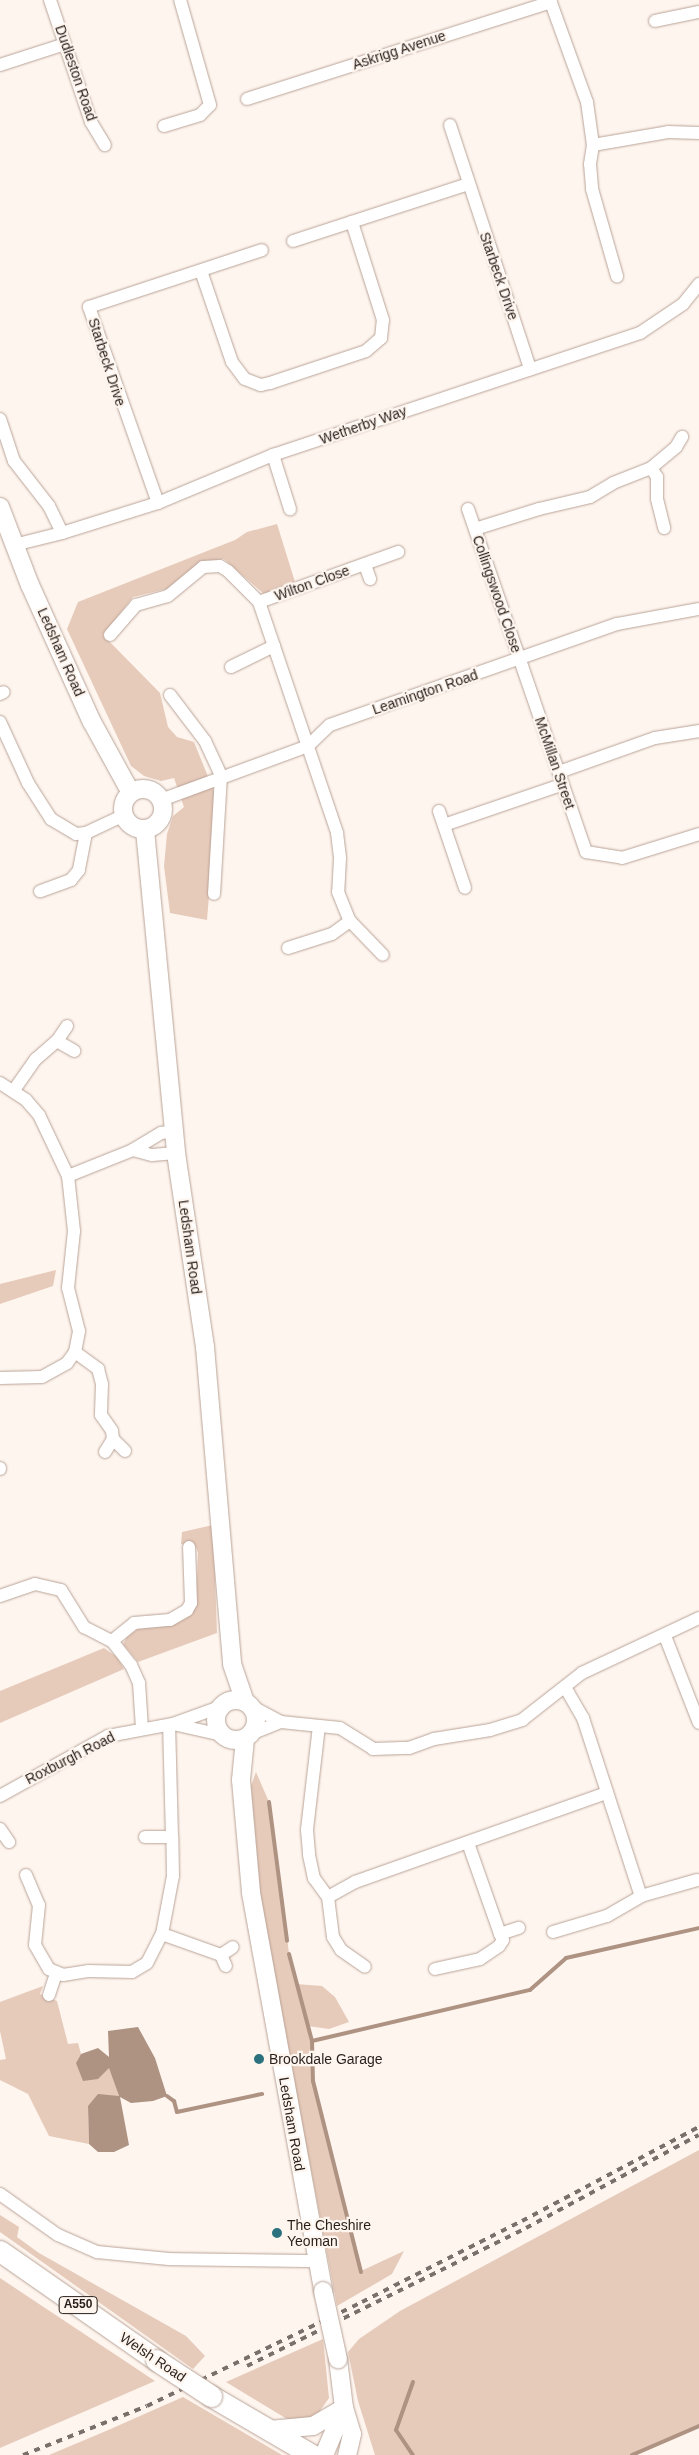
<!DOCTYPE html>
<style>
body{margin:0}
#map{position:relative;width:699px;height:2455px;overflow:hidden;background:#fef5ef;font-family:Helvetica,sans-serif}
div>[style]{position:absolute}
[style*='--x']{left:calc(var(--x)*1px);top:calc(var(--y)*1px);width:calc(var(--w)*1px);rotate:calc(var(--a)*1deg)}
.green>*{inset:0;background:#e6caba}
.water>*{inset:0;background:#ae9282}
.stream>*{height:4px;margin:-2px;padding:0 2px;transform-origin:2px;border-radius:2px;background:#ae9282}
.roads{filter:drop-shadow(0 0 1px #b9a396) drop-shadow(0 0 1px #b9a396)}
.minor>*{height:12px;margin:-6px;padding:0 6px;transform-origin:6px;border-radius:6px;background:#fff}
.secondary>*{height:18px;margin:-9px;padding:0 9px;transform-origin:9px;border-radius:9px;background:#fff}
.secondary>.ring{margin:-9px;padding:0;box-sizing:content-box;background:none;border:18px solid #fff;border-radius:50%}
.trunk>*{height:21px;margin:-10.5px;padding:0 10.5px;transform-origin:10.5px;border-radius:10.5px;background:#fff}
.rail>*{height:4px;margin-top:-2px;transform-origin:0;background:repeating-linear-gradient(90deg,#79706b 0 6px,transparent 0 12px)}
.bridges{filter:drop-shadow(0 0 1px #b9a396) drop-shadow(0 0 1px #b9a396)}
.secondary-bridge>*{height:18px;margin:-9px;padding:0 9px;transform-origin:9px;border-radius:9px;background:#fff}
.trunk-bridge>*{height:21px;margin:-10.5px;padding:0 10.5px;transform-origin:10.5px;border-radius:10.5px;background:#fff}
.dots>*{width:14px;height:14px;translate:-50% -50%;box-sizing:border-box;border:2px solid #fef5ef;border-radius:50%}
span{translate:-50% -50%;white-space:nowrap;text-align:center;line-height:1.15;-webkit-text-stroke:4.5px #fef5ef;paint-order:stroke}
.shield-label span{padding:1px 4px;background:#fef5ef;border:1px solid;border-radius:4px;-webkit-text-stroke-width:0}
.shield-label{font-size:12px;color:#281f1a;font-weight:700}
.street-label{font-size:14px;color:#281f1a}
.poi-label{font-size:14px;color:#281f1a}
.left{translate:0 -50%;text-align:left}
</style>
<div id="map">
<div class="green">
<i style="clip-path:polygon(277px 524px,295px 582px,264px 594px,224px 559px,198px 563px,170px 588px,133px 597px,103px 635px,160px 693px,168px 727px,177px 737px,194px 742px,217px 799px,207px 920px,170px 913px,164px 866px,167px 834px,173px 816px,184px 807px,174px 778px,161px 781px,144px 776px,131px 766px,67px 629px,78px 602px,235px 540px,247px 532px)"></i>
<i style="clip-path:polygon(56px 1270px,53px 1286px,0 1304px,0 1284px)"></i>
<i style="clip-path:polygon(213px 1525px,217px 1633px,138px 1662px,123px 1644px,127px 1637px,138px 1629px,174px 1624px,192px 1612px,196px 1603px,198px 1553px,196px 1547px,181px 1544px,182px 1532px)"></i>
<i style="clip-path:polygon(104px 1648px,117px 1657px,124px 1669px,0 1723px,0 1691px)"></i>
<i style="clip-path:polygon(256px 1772px,269px 1802px,290px 1961px,296px 1984px,322px 1986px,335px 1997px,349px 2022px,329px 2029px,308px 2026px,312px 2041px,313px 2081px,361px 2271px,404px 2251px,392px 2274px,337px 2306px,262px 1913px,251px 1786px)"></i>
<i style="clip-path:polygon(43px 1986px,40px 1994px,57px 2001px,68px 2044px,78px 2043px,81px 2054px,76px 2063px,109px 2067px,119px 2096px,88px 2106px,89px 2144px,49px 2136px,28px 2094px,0 2080px,0 2060px,6px 2059px,0 2031px,0 2002px)"></i>
<i style="clip-path:polygon(699px 2150px,699px 2426px,632px 2455px,375px 2455px,358px 2401px,348px 2352px,359px 2339px,400px 2311px)"></i>
<i style="clip-path:polygon(0 2215px,19px 2227px,17px 2237px,39px 2253px,186px 2336px,205px 2356px,193px 2369px,0 2232px)"></i>
<i style="clip-path:polygon(0 2278px,155px 2381px,0 2448px)"></i>
<i style="clip-path:polygon(323px 2339px,329px 2398px,317px 2415px,308px 2420px,287px 2419px,226px 2382px)"></i>
<i style="clip-path:polygon(183px 2397px,282px 2455px,49px 2455px,106px 2431px)"></i>
</div>
<div class="water">
<i style="clip-path:polygon(138px 2027px,155px 2058px,167px 2096px,153px 2101px,131px 2103px,120px 2097px,129px 2145px,114px 2152px,98px 2152px,89px 2144px,88px 2106px,98px 2094px,119px 2096px,109px 2068px,98px 2079px,83px 2081px,76px 2063px,81px 2054px,98px 2048px,109px 2057px,108px 2031px)"></i>
</div>
<div class="stream">
<i style="--x:269;--y:1802;--w:140;--a:82.6"></i>
<i style="--x:289;--y:1954;--w:90;--a:75.2"></i>
<i style="--x:312;--y:2041;--w:224;--a:-13.2"></i>
<i style="--x:530;--y:1990;--w:48;--a:-41.6"></i>
<i style="--x:566;--y:1958;--w:136;--a:-12.7"></i>
<i style="--x:312;--y:2041;--w:40;--a:88.6"></i>
<i style="--x:313;--y:2081;--w:197;--a:75.9"></i>
<i style="--x:167;--y:2096;--w:9;--a:36"></i>
<i style="--x:174;--y:2101;--w:11;--a:75"></i>
<i style="--x:177;--y:2112;--w:87;--a:-12"></i>
<i style="--x:413;--y:2382;--w:51;--a:109.5"></i>
<i style="--x:396;--y:2430;--w:30;--a:56"></i>
<i style="--x:632;--y:2455;--w:73;--a:-23.4"></i>
</div>
<div class="roads">
<div class="minor">
<i style="--x:50;--y:0;--w:129;--a:71.4"></i>
<i style="--x:91;--y:122;--w:27;--a:59"></i>
<i style="--x:550;--y:0;--w:109;--a:70.1"></i>
<i style="--x:587;--y:102;--w:43;--a:82.1"></i>
<i style="--x:593;--y:145;--w:19;--a:99"></i>
<i style="--x:590;--y:164;--w:25;--a:85"></i>
<i style="--x:592;--y:189;--w:91;--a:74"></i>
<i style="--x:655;--y:21;--w:45;--a:-11.6"></i>
<i style="--x:0;--y:65;--w:68;--a:-17.9"></i>
<i style="--x:247;--y:99;--w:319;--a:-17.7"></i>
<i style="--x:450;--y:125;--w:257;--a:71.8"></i>
<i style="--x:164;--y:126;--w:38;--a:-17"></i>
<i style="--x:200;--y:115;--w:14;--a:-45"></i>
<i style="--x:210;--y:105;--w:109;--a:-105.9"></i>
<i style="--x:593;--y:145;--w:76;--a:-9.8"></i>
<i style="--x:668;--y:132;--w:31;--a:2"></i>
<i style="--x:293;--y:241;--w:184;--a:-18"></i>
<i style="--x:201;--y:271;--w:96;--a:71.2"></i>
<i style="--x:232;--y:362;--w:21;--a:53"></i>
<i style="--x:245;--y:379;--w:17;--a:21"></i>
<i style="--x:261;--y:385;--w:9;--a:-13"></i>
<i style="--x:270;--y:383;--w:101;--a:-18.4"></i>
<i style="--x:366;--y:351;--w:20;--a:-41"></i>
<i style="--x:381;--y:338;--w:18;--a:-84"></i>
<i style="--x:383;--y:320;--w:103;--a:-107.6"></i>
<i style="--x:0;--y:419;--w:44;--a:71.6"></i>
<i style="--x:14;--y:461;--w:57;--a:52.1"></i>
<i style="--x:49;--y:506;--w:30;--a:64"></i>
<i style="--x:273;--y:455;--w:57;--a:72.5"></i>
<i style="--x:651;--y:468;--w:11;--a:56"></i>
<i style="--x:657;--y:477;--w:22;--a:90"></i>
<i style="--x:657;--y:499;--w:30;--a:76"></i>
<i style="--x:158;--y:503;--w:208;--a:-109.4"></i>
<i style="--x:89;--y:307;--w:182;--a:-18.2"></i>
<i style="--x:468;--y:509;--w:363;--a:71"></i>
<i style="--x:586;--y:852;--w:36;--a:9"></i>
<i style="--x:622;--y:858;--w:81;--a:-17.3"></i>
<i style="--x:475;--y:529;--w:67;--a:-17.4"></i>
<i style="--x:539;--y:509;--w:52;--a:-13.2"></i>
<i style="--x:590;--y:497;--w:27;--a:-31"></i>
<i style="--x:613;--y:483;--w:41;--a:-21.5"></i>
<i style="--x:651;--y:468;--w:33;--a:-40"></i>
<i style="--x:676;--y:447;--w:12;--a:-59"></i>
<i style="--x:14;--y:545;--w:49;--a:-14"></i>
<i style="--x:62;--y:533;--w:101;--a:-17.4"></i>
<i style="--x:158;--y:503;--w:125;--a:-22.7"></i>
<i style="--x:273;--y:455;--w:387;--a:-18.4"></i>
<i style="--x:640;--y:333;--w:52;--a:-34"></i>
<i style="--x:683;--y:304;--w:26;--a:-51"></i>
<i style="--x:365;--y:565;--w:15;--a:70"></i>
<i style="--x:259;--y:602;--w:148;--a:-19.8"></i>
<i style="--x:110;--y:635;--w:40;--a:-49"></i>
<i style="--x:136;--y:605;--w:33;--a:-16"></i>
<i style="--x:168;--y:596;--w:45;--a:-39.6"></i>
<i style="--x:203;--y:567;--w:17;--a:-3"></i>
<i style="--x:220;--y:566;--w:9;--a:32"></i>
<i style="--x:228;--y:571;--w:44;--a:45"></i>
<i style="--x:259;--y:602;--w:244;--a:71.3"></i>
<i style="--x:337;--y:833;--w:25;--a:83"></i>
<i style="--x:340;--y:858;--w:34;--a:93"></i>
<i style="--x:338;--y:892;--w:31;--a:68"></i>
<i style="--x:350;--y:921;--w:47;--a:45.9"></i>
<i style="--x:231;--y:667;--w:48;--a:-26"></i>
<i style="--x:0;--y:694;--w:4;--a:-27"></i>
<i style="--x:170;--y:695;--w:58;--a:52.7"></i>
<i style="--x:205;--y:741;--w:38;--a:65"></i>
<i style="--x:221;--y:776;--w:118;--a:93.4"></i>
<i style="--x:0;--y:722;--w:67;--a:65.3"></i>
<i style="--x:28;--y:783;--w:43;--a:57.4"></i>
<i style="--x:51;--y:819;--w:29;--a:31"></i>
<i style="--x:76;--y:834;--w:10;--a:-6"></i>
<i style="--x:86;--y:833;--w:38;--a:101"></i>
<i style="--x:79;--y:870;--w:13;--a:129"></i>
<i style="--x:71;--y:880;--w:33;--a:160"></i>
<i style="--x:559;--y:772;--w:102;--a:-19.5"></i>
<i style="--x:655;--y:738;--w:45;--a:-9"></i>
<i style="--x:161;--y:800;--w:157;--a:-20.2"></i>
<i style="--x:308;--y:746;--w:30;--a:-44"></i>
<i style="--x:330;--y:725;--w:304;--a:-19.4"></i>
<i style="--x:617;--y:624;--w:83;--a:-10.4"></i>
<i style="--x:439;--y:811;--w:81;--a:71.3"></i>
<i style="--x:444;--y:825;--w:124;--a:-18.9"></i>
<i style="--x:86;--y:833;--w:42;--a:-25.3"></i>
<i style="--x:288;--y:948;--w:46;--a:-17.7"></i>
<i style="--x:332;--y:934;--w:22;--a:-36"></i>
<i style="--x:57;--y:1041;--w:20;--a:30"></i>
<i style="--x:0;--y:1083;--w:31;--a:33"></i>
<i style="--x:26;--y:1100;--w:20;--a:49"></i>
<i style="--x:39;--y:1115;--w:68;--a:64.6"></i>
<i style="--x:68;--y:1176;--w:70;--a:-21.8"></i>
<i style="--x:14;--y:1090;--w:38;--a:-55"></i>
<i style="--x:36;--y:1059;--w:28;--a:-41"></i>
<i style="--x:57;--y:1041;--w:18;--a:-56"></i>
<i style="--x:174;--y:1131;--w:13;--a:171"></i>
<i style="--x:161;--y:1133;--w:33;--a:149"></i>
<i style="--x:133;--y:1150;--w:20;--a:15"></i>
<i style="--x:152;--y:1155;--w:24;--a:-5"></i>
<i style="--x:75;--y:1352;--w:29;--a:36"></i>
<i style="--x:98;--y:1369;--w:16;--a:75"></i>
<i style="--x:102;--y:1384;--w:31;--a:92"></i>
<i style="--x:101;--y:1415;--w:19;--a:55"></i>
<i style="--x:112;--y:1431;--w:8;--a:83"></i>
<i style="--x:113;--y:1439;--w:17;--a:45"></i>
<i style="--x:0;--y:1378;--w:42;--a:-1.4"></i>
<i style="--x:42;--y:1377;--w:29;--a:-29"></i>
<i style="--x:67;--y:1363;--w:14;--a:-54"></i>
<i style="--x:75;--y:1352;--w:21;--a:-79"></i>
<i style="--x:79;--y:1331;--w:44;--a:-104.3"></i>
<i style="--x:68;--y:1288;--w:57;--a:-84"></i>
<i style="--x:74;--y:1231;--w:55;--a:-96.2"></i>
<i style="--x:105;--y:1452;--w:15;--a:-58"></i>
<i style="--x:0;--y:1468;--w:1;--a:90"></i>
<i style="--x:0;--y:1596;--w:37;--a:-19"></i>
<i style="--x:35;--y:1584;--w:27;--a:13"></i>
<i style="--x:61;--y:1590;--w:44;--a:58.1"></i>
<i style="--x:84;--y:1627;--w:31;--a:27"></i>
<i style="--x:112;--y:1641;--w:31;--a:52"></i>
<i style="--x:131;--y:1665;--w:20;--a:66"></i>
<i style="--x:139;--y:1683;--w:45;--a:86.2"></i>
<i style="--x:665;--y:1636;--w:93;--a:68.7"></i>
<i style="--x:112;--y:1641;--w:28;--a:-39"></i>
<i style="--x:134;--y:1623;--w:36;--a:-5"></i>
<i style="--x:170;--y:1620;--w:20;--a:-30"></i>
<i style="--x:187;--y:1610;--w:8;--a:-60"></i>
<i style="--x:191;--y:1603;--w:56;--a:-92"></i>
<i style="--x:565;--y:1687;--w:36;--a:60"></i>
<i style="--x:583;--y:1718;--w:187;--a:72"></i>
<i style="--x:251;--y:1706;--w:34;--a:28"></i>
<i style="--x:281;--y:1722;--w:59;--a:5.8"></i>
<i style="--x:340;--y:1728;--w:39;--a:32"></i>
<i style="--x:373;--y:1749;--w:36;--a:-2"></i>
<i style="--x:409;--y:1748;--w:27;--a:-20"></i>
<i style="--x:434;--y:1739;--w:57;--a:-9.1"></i>
<i style="--x:490;--y:1730;--w:34;--a:-17"></i>
<i style="--x:522;--y:1720;--w:76;--a:-38.1"></i>
<i style="--x:582;--y:1673;--w:129;--a:-25.2"></i>
<i style="--x:173;--y:1724;--w:50;--a:12.7"></i>
<i style="--x:319;--y:1726;--w:105;--a:96.6"></i>
<i style="--x:307;--y:1830;--w:25;--a:85"></i>
<i style="--x:309;--y:1855;--w:24;--a:78"></i>
<i style="--x:314;--y:1878;--w:24;--a:54"></i>
<i style="--x:328;--y:1897;--w:40;--a:82.9"></i>
<i style="--x:333;--y:1937;--w:15;--a:58"></i>
<i style="--x:341;--y:1950;--w:29;--a:35"></i>
<i style="--x:251;--y:1734;--w:32;--a:-22"></i>
<i style="--x:0;--y:1796;--w:124;--a:-29.1"></i>
<i style="--x:108;--y:1736;--w:66;--a:-10.5"></i>
<i style="--x:173;--y:1724;--w:50;--a:-19.9"></i>
<i style="--x:0;--y:1829;--w:16;--a:55"></i>
<i style="--x:145;--y:1837;--w:27;--a:0"></i>
<i style="--x:172;--y:1837;--w:112;--a:-91.5"></i>
<i style="--x:468;--y:1843;--w:96;--a:70.6"></i>
<i style="--x:26;--y:1875;--w:33;--a:67"></i>
<i style="--x:39;--y:1905;--w:40;--a:95.7"></i>
<i style="--x:35;--y:1945;--w:28;--a:60"></i>
<i style="--x:49;--y:1969;--w:15;--a:23"></i>
<i style="--x:63;--y:1975;--w:25;--a:-9"></i>
<i style="--x:88;--y:1971;--w:44;--a:1.3"></i>
<i style="--x:132;--y:1972;--w:17;--a:-31"></i>
<i style="--x:147;--y:1963;--w:33;--a:-63"></i>
<i style="--x:162;--y:1934;--w:59;--a:-79.3"></i>
<i style="--x:173;--y:1876;--w:39;--a:-91"></i>
<i style="--x:328;--y:1897;--w:31;--a:-29"></i>
<i style="--x:355;--y:1882;--w:267;--a:-19.5"></i>
<i style="--x:553;--y:1932;--w:56;--a:-16.5"></i>
<i style="--x:607;--y:1916;--w:39;--a:-30"></i>
<i style="--x:641;--y:1896;--w:58;--a:-15.9"></i>
<i style="--x:162;--y:1934;--w:63;--a:19.6"></i>
<i style="--x:221;--y:1955;--w:12;--a:66"></i>
<i style="--x:221;--y:1955;--w:14;--a:-34"></i>
<i style="--x:435;--y:1969;--w:46;--a:-12.5"></i>
<i style="--x:480;--y:1959;--w:23;--a:-34"></i>
<i style="--x:499;--y:1946;--w:7;--a:-56"></i>
<i style="--x:503;--y:1940;--w:7;--a:-117"></i>
<i style="--x:500;--y:1934;--w:20;--a:-18"></i>
<i style="--x:49;--y:1995;--w:23;--a:-72"></i>
<i style="--x:0;--y:2194;--w:71;--a:35.3"></i>
<i style="--x:58;--y:2235;--w:43;--a:23.6"></i>
<i style="--x:97;--y:2252;--w:72;--a:5.6"></i>
<i style="--x:169;--y:2259;--w:148;--a:0.8"></i>
</div>
<div class="secondary">
<i style="--x:0;--y:507;--w:84;--a:69"></i>
<i style="--x:30;--y:585;--w:150;--a:65.7"></i>
<i style="--x:92;--y:722;--w:81;--a:61.2"></i>
<i class="ring" style="left:123px;top:789px;width:22px;height:22px"></i>
<i style="--x:145;--y:830;--w:324;--a:84.5"></i>
<i style="--x:176;--y:1153;--w:196;--a:81.5"></i>
<i style="--x:205;--y:1347;--w:318;--a:85.1"></i>
<i style="--x:232;--y:1664;--w:40;--a:71.1"></i>
<i class="ring" style="left:216px;top:1700px;width:22px;height:22px"></i>
<i style="--x:245;--y:1739;--w:41;--a:95.6"></i>
<i style="--x:241;--y:1780;--w:113;--a:84.9"></i>
<i style="--x:251;--y:1893;--w:404;--a:79.7"></i>
<i style="--x:344;--y:2408;--w:27;--a:73"></i>
<i style="--x:352;--y:2434;--w:22;--a:103"></i>
<i style="--x:269;--y:2430;--w:44;--a:-5.2"></i>
<i style="--x:313;--y:2426;--w:36;--a:-30"></i>
<i style="--x:324;--y:2455;--w:51;--a:-66.9"></i>
<i style="--x:344;--y:2408;--w:49;--a:-97"></i>
</div>
<div class="trunk">
<i style="--x:0;--y:2251;--w:190;--a:34.9"></i>
<i style="--x:211;--y:2396;--w:117;--a:30.3"></i>
</div>
</div>
<div class="rail">
<i style="--x:247;--y:2366;--w:311;--a:-26.3"></i>
<i style="--x:526;--y:2228;--w:196;--a:-28.3"></i>
<i style="--x:23;--y:2455;--w:133;--a:-21.6"></i>
<i style="--x:147;--y:2406;--w:239;--a:-25.8"></i>
<i style="--x:362;--y:2302;--w:179;--a:-26.9"></i>
<i style="--x:522;--y:2221;--w:200;--a:-28"></i>
</div>
<div class="bridges">
<div class="secondary-bridge">
<i style="--x:323;--y:2291;--w:70;--a:77.6"></i>
</div>
<div class="trunk-bridge">
<i style="--x:156;--y:2360;--w:66;--a:33.2"></i>
</div>
</div>
<div class="dots">
<i style="left:259px;top:2059px;background:#2b727e"></i>
<i style="left:277px;top:2233px;background:#2b727e"></i>
</div>
<div class="shield-label">
<span style="left:78px;top:2305px">A550</span>
</div>
<div class="street-label">
<span style="left:399px;top:50px;rotate:-18deg">Askrigg Avenue</span>
<span style="left:76px;top:73px;rotate:71deg">Dudleston Road</span>
<span style="left:499px;top:276px;rotate:71deg">Starbeck Drive</span>
<span style="left:107px;top:362px;rotate:72deg">Starbeck Drive</span>
<span style="left:363px;top:425px;rotate:-19deg">Wetherby Way</span>
<span style="left:312px;top:583px;rotate:-20deg">Wilton Close</span>
<span style="left:497px;top:594px;rotate:71deg">Collingswood Close</span>
<span style="left:61px;top:652px;rotate:66deg">Ledsham Road</span>
<span style="left:425px;top:692px;rotate:-19deg">Leamington Road</span>
<span style="left:555px;top:763px;rotate:71deg">McMillan Street</span>
<span style="left:190px;top:1247px;rotate:82deg">Ledsham Road</span>
<span style="left:70px;top:1758px;rotate:-27deg">Roxburgh Road</span>
<span style="left:292px;top:2124px;rotate:80deg">Ledsham Road</span>
<span style="left:153px;top:2357px;rotate:34deg">Welsh Road</span>
</div>
<div class="poi-label">
<span class="left" style="left:269px;top:2059px">Brookdale Garage</span>
<span class="left" style="left:287px;top:2233px">The Cheshire<br>Yeoman</span>
</div>
</div>
